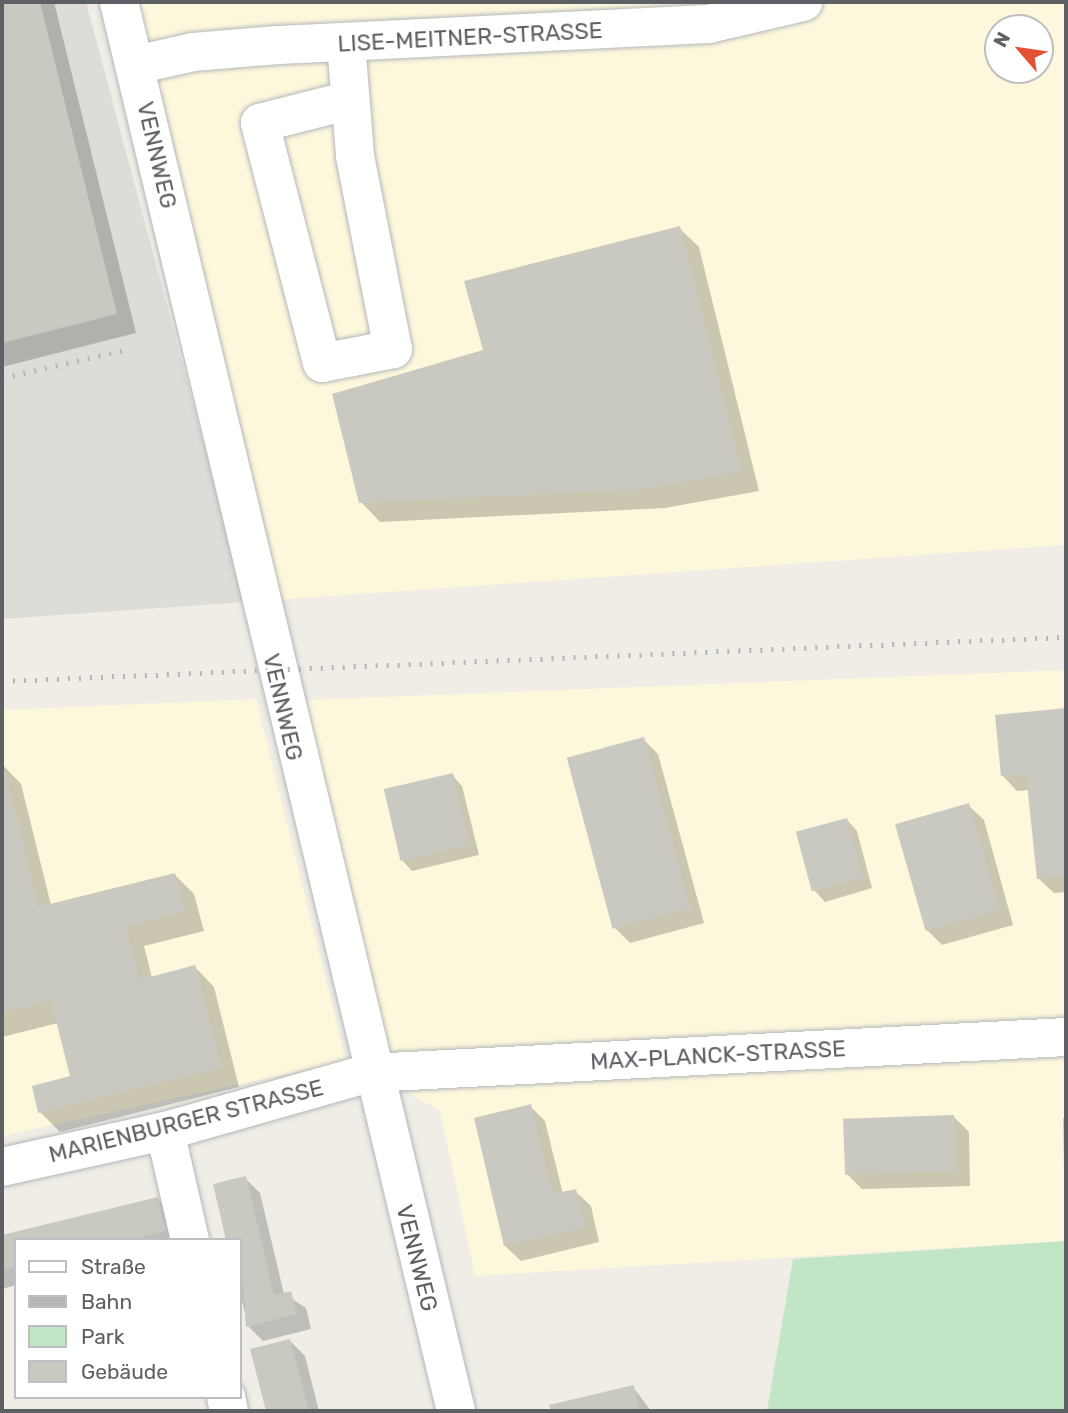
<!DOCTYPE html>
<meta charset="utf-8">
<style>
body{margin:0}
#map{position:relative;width:1068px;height:1413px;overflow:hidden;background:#efede5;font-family:Rubik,sans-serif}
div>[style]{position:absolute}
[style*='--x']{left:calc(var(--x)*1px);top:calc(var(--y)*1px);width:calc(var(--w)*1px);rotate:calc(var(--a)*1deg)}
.commercial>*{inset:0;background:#fdf8dc}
.industrial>*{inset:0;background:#dedcd7}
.green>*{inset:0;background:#c2e6c5}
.shadow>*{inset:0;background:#0003}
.building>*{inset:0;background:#cac9c1;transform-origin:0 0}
.roads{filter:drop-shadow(0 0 2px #b5b7bc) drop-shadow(0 0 2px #b5b7bc)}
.minor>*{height:38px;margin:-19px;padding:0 19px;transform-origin:19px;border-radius:19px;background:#fff}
.rail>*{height:5px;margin-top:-2.5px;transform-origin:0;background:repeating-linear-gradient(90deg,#b5b6b6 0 2px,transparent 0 11px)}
span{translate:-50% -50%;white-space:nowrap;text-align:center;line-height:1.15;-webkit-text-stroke:5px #fff;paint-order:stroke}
.street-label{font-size:23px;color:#5d6065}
.frame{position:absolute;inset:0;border:4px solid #5d6065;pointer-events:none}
.legend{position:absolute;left:14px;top:1238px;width:228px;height:161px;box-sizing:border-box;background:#fff;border:2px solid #bebfc1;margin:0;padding:9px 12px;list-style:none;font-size:21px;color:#5d6065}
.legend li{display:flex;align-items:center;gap:14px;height:35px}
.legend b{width:35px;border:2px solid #bebfc1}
.north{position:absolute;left:984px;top:14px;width:70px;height:70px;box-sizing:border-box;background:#fff;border:2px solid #bebfc1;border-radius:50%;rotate:299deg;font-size:19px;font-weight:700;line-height:28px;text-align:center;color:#5d6065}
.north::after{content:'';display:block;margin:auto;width:24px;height:32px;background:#e55135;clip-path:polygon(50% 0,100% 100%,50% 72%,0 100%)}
</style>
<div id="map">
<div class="commercial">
<i style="clip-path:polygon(evenodd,119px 2px,1066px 2px,1066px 545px,259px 601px,119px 2px,998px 28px,1040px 28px,1040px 70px,998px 70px,998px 28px)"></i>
<i style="clip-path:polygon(1066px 670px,1066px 1241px,475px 1276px,440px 1110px,370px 1073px,281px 701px)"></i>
<i style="clip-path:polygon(256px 699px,346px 1061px,2px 1136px,2px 710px)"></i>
</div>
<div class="industrial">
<i style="clip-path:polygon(2px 2px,86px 2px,246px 602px,2px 619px)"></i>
</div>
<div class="green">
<i style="clip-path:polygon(1066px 1241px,1066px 1411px,767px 1411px,793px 1259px)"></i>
</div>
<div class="shadow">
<i style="clip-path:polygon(2px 2px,54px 2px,136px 333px,2px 367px)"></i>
<i style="clip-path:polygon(679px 228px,699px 247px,759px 491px,665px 508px,380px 522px,361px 502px,485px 351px)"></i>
<i style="clip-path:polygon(1066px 710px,1066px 892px,1054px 893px,1038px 878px,1029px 790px,1017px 791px,1002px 775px,997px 717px)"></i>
<i style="clip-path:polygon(643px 739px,658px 754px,704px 923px,630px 943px,615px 928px)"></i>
<i style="clip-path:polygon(2px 764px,21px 784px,51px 905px,175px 875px,194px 894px,204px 931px,144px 946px,152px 978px,195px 967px,214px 987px,239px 1087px,60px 1132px,40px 1112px,34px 1087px,72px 1077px,58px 1023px,2px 1037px)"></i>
<i style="clip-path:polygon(452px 775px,462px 786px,479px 855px,412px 871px,402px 860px)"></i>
<i style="clip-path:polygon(968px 805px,984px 820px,1013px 925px,942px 945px,927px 930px)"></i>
<i style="clip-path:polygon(847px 820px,857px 831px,872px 888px,825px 902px,815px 891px)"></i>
<i style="clip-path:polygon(530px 1106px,545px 1121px,563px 1194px,575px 1191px,591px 1206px,599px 1242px,521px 1261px,505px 1246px)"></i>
<i style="clip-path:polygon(953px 1116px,969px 1132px,970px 1186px,862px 1189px,847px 1174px)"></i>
<i style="clip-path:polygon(245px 1178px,260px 1193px,284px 1294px,306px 1308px,311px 1329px,263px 1341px,248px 1326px,240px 1292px)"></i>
<i style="clip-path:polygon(158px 1199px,173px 1214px,179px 1240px,16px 1240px,16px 1285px,2px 1289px,2px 1236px)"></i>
<i style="clip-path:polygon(290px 1341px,305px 1356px,319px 1411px,268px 1411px,252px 1351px)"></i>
<i style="clip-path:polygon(633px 1387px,651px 1411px,553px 1411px,552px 1406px)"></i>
</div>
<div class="building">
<i style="clip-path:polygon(2px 2px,40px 2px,117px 314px,2px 343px)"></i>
<i style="clip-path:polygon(680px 226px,741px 471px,645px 489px,359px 503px,332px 394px,483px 350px,464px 281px)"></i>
<i style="clip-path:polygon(1066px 708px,1066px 876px,1037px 879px,1026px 774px,1001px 776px,995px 715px)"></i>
<i style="left:644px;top:737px;width:177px;height:80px;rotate:75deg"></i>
<i style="clip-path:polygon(3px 764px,38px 907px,175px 873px,185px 912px,126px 927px,139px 980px,195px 965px,221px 1068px,38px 1113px,32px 1086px,70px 1076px,51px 1001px,2px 1013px)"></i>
<i style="left:453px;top:773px;width:74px;height:71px;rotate:77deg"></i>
<i style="left:969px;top:803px;width:111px;height:77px;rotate:74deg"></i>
<i style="left:847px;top:818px;width:62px;height:53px;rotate:75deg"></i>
<i style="clip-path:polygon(531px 1104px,552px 1194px,576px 1189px,585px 1227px,504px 1246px,474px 1118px)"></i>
<i style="left:954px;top:1115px;width:56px;height:111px;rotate:88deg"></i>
<i style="clip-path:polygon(1063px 1118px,1066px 1118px,1066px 1165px,1064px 1166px)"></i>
<i style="clip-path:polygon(246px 1176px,274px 1295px,291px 1291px,297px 1314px,246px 1327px,240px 1240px,226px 1240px,213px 1184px)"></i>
<i style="clip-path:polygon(158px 1197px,166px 1231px,129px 1240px,16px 1240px,16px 1267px,2px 1270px,2px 1235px)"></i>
<i style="clip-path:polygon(290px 1339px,309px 1411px,266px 1411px,250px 1349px)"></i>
<i style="clip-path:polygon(634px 1385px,640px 1411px,551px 1411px,549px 1405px)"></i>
</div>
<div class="roads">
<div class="minor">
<i style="--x:119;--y:2;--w:1449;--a:76.55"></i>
<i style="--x:346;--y:43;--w:113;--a:85.4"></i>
<i style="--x:355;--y:156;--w:197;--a:78.9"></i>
<i style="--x:393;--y:349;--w:72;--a:168.8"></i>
<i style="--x:322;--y:363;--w:248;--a:-104.5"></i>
<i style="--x:260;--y:123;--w:93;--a:-14.3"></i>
<i style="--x:136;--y:65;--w:58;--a:-12.8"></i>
<i style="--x:193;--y:52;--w:85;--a:-4.7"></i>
<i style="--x:278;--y:45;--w:432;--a:-2.8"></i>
<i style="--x:709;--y:24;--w:97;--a:-13.2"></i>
<i style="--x:165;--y:1131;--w:112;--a:77.1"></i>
<i style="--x:2;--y:1167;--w:167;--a:-12.5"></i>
<i style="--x:165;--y:1131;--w:213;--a:-15.8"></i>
<i style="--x:370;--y:1073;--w:697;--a:-2.96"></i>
<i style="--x:226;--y:1397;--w:14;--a:78"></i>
</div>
</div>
<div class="rail">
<i style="--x:2;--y:378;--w:125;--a:-12.9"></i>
<i style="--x:2;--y:681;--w:1065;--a:-2.37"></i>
</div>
<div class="street-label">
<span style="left:470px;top:37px;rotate:-3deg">LISE-MEITNER-STRASSE</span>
<span style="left:157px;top:155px;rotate:77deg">VENNWEG</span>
<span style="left:283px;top:707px;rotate:77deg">VENNWEG</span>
<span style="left:718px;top:1055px;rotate:-3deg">MAX-PLANCK-STRASSE</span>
<span style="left:186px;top:1121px;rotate:-14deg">MARIENBURGER STRASSE</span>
<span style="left:417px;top:1258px;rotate:76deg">VENNWEG</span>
</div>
<div class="frame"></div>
<ul class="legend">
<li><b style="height:9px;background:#fff"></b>Straße</li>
<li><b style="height:9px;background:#b5b6b6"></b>Bahn</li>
<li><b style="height:19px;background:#c2e6c5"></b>Park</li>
<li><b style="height:19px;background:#cac9c1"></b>Gebäude</li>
</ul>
<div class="north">N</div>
</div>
